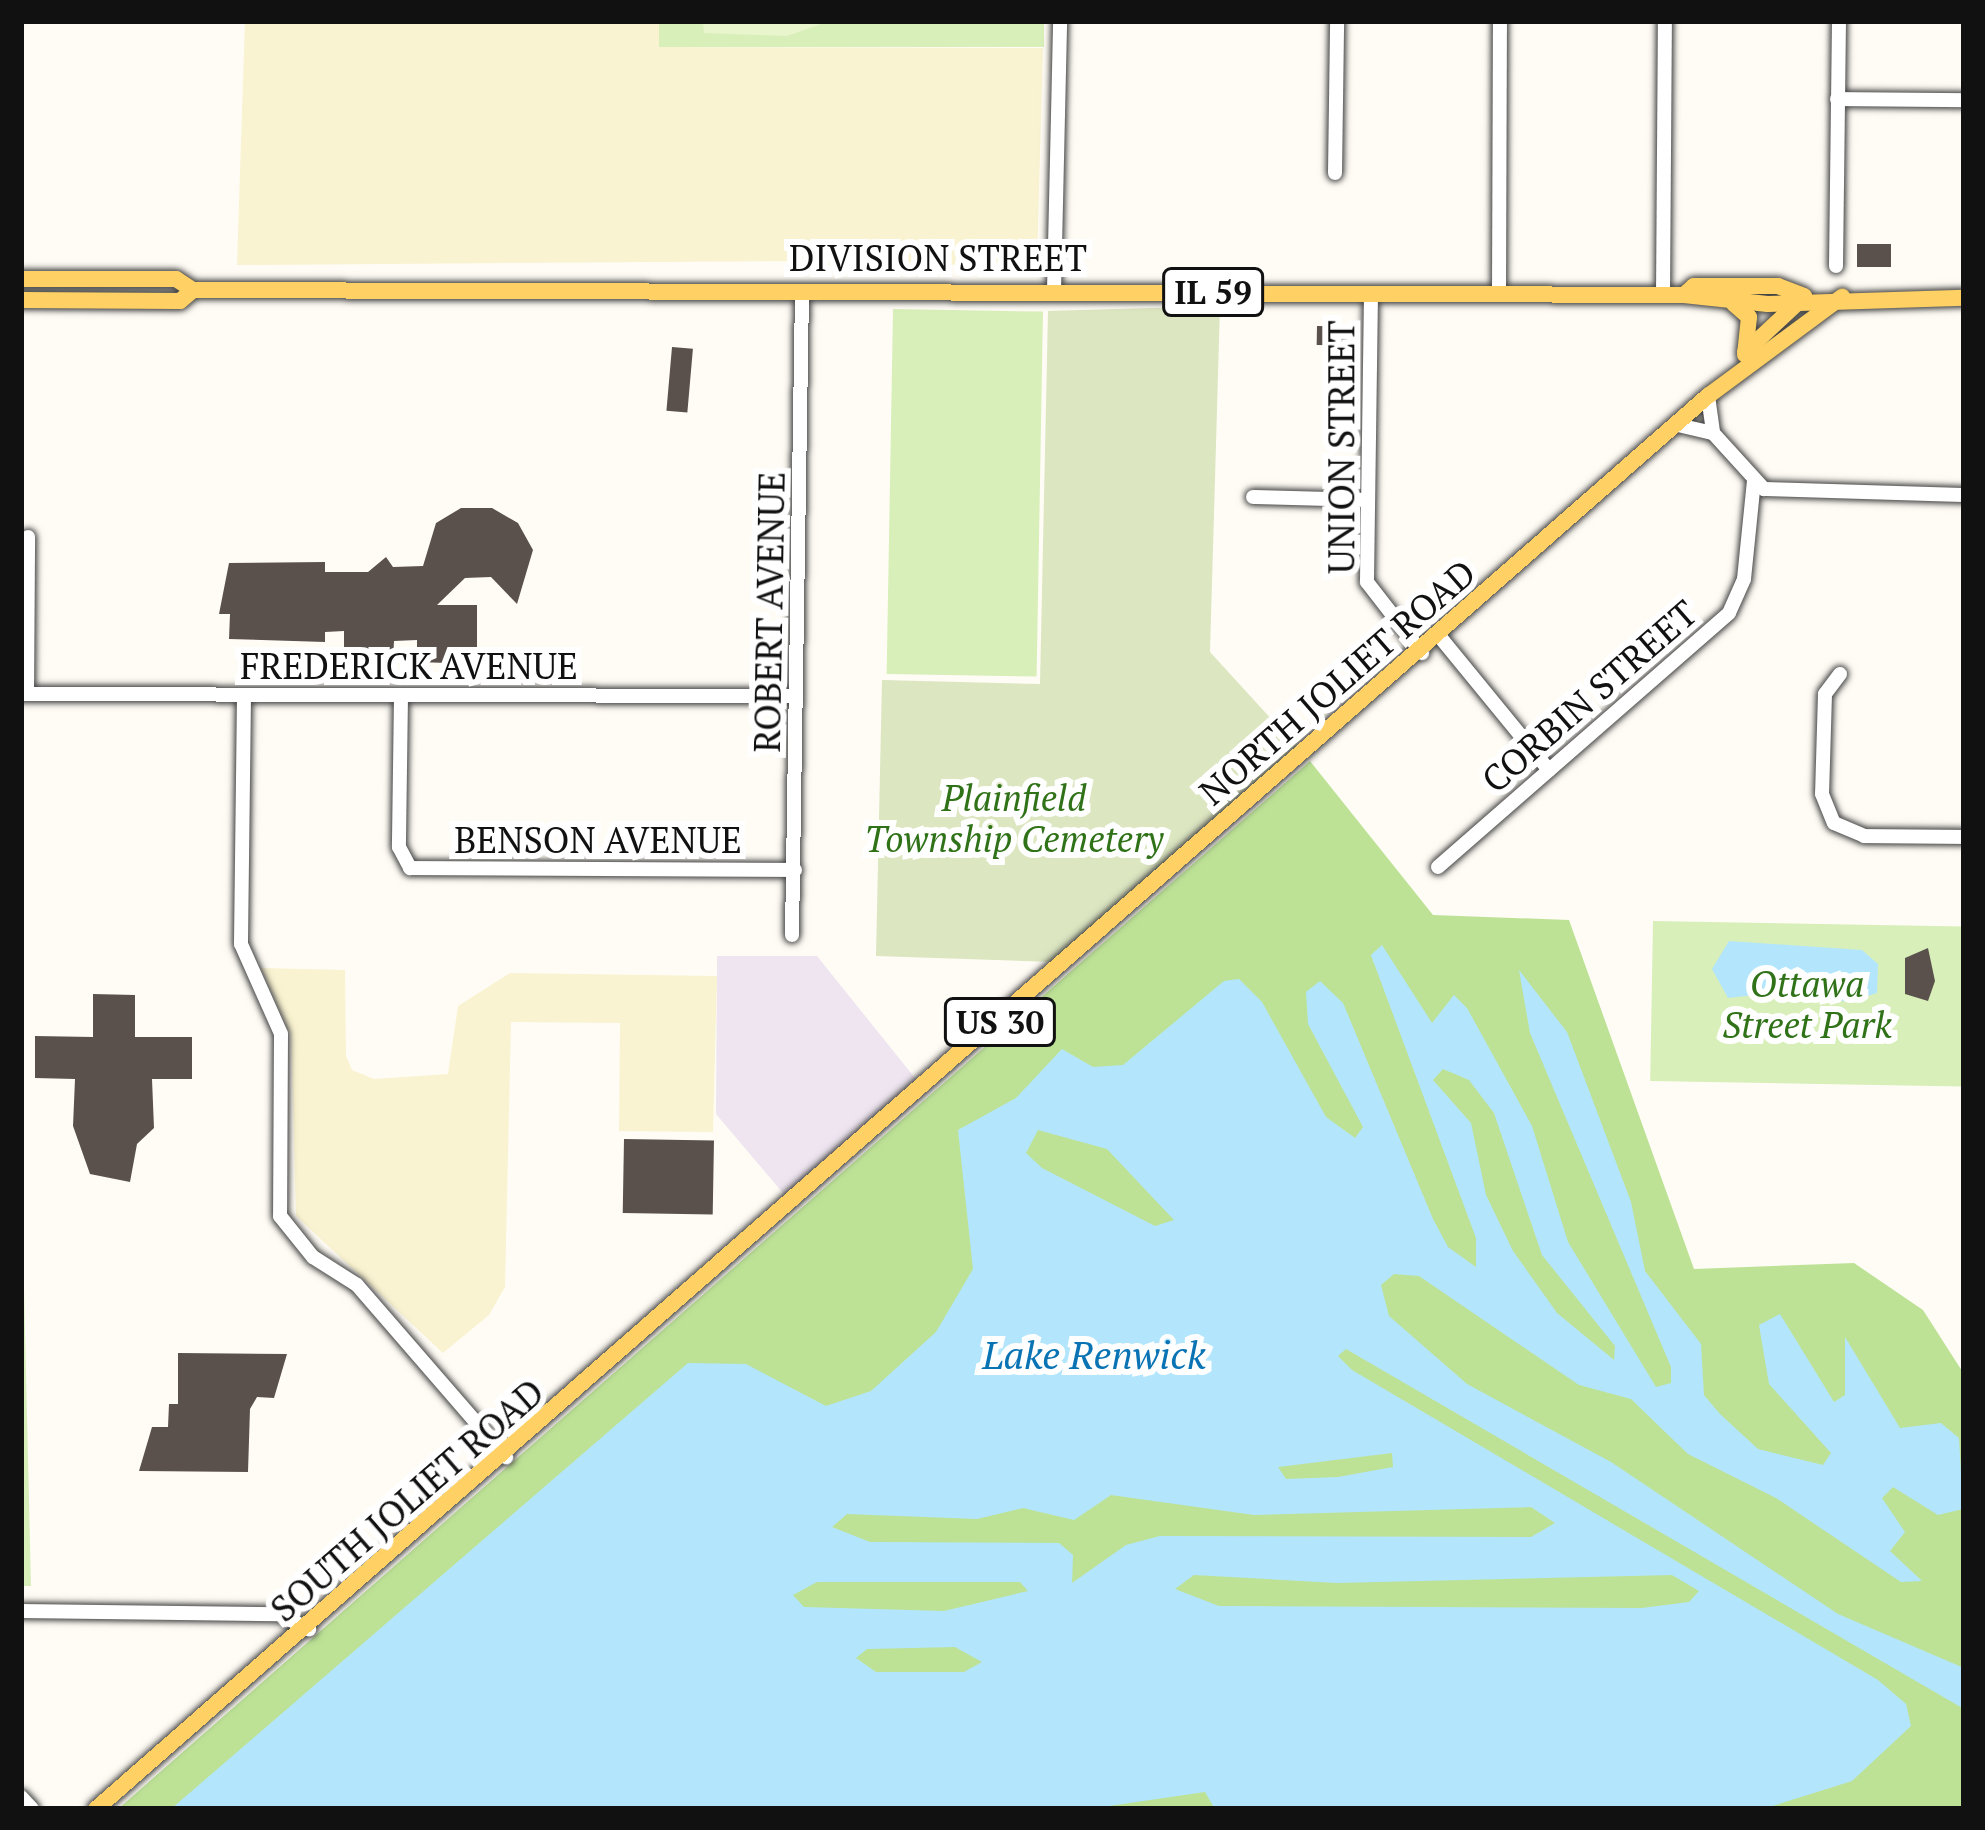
<!DOCTYPE html>
<style>
body{margin:0}
#map{position:relative;width:1985px;height:1830px;overflow:hidden;background:#fffcf5;font-family:"PT Serif",serif}
div>[style]{position:absolute}
[style*='--x']{left:calc(var(--x)*1px);top:calc(var(--y)*1px);width:calc(var(--w)*1px);rotate:calc(var(--a)*1deg)}
.industrial>*{inset:0;background:#eee5f0}
.farmland>*{inset:0;background:#f9f3d1}
.green>*{inset:0;background:#d8efb9;transform-origin:0 0}
.forest>*{inset:0;background:#bde296}
.cemetery>*{inset:0;background:#dce6c1}
.pitch>*{inset:0;background:#e9f5cc}
.water>*{inset:0;background:#b3e6fd}
.building>*{inset:0;background:#5b514c;transform-origin:0 0}
.roads{filter:drop-shadow(0 0 3px #444) drop-shadow(0 0 3px #444)}
.minor>*{height:14px;margin:-7px;padding:0 7px;transform-origin:7px;border-radius:7px;background:#fff}
.major>*{height:16px;margin:-8px;padding:0 8px;transform-origin:8px;border-radius:8px;background:#ffd165}
span{translate:-50% -50%;white-space:nowrap;text-align:center;line-height:1.15;-webkit-text-stroke:12px #fff;paint-order:stroke}
.shield-label span{padding:3px 9px;background:#fff;border:3px solid;border-radius:9px;-webkit-text-stroke-width:0}
.shield-label{font-size:33px;color:#111;font-weight:700}
.street-label{font-size:36px;color:#111}
.park-label{font-size:36px;color:#307218;font-style:italic}
.water-label{font-size:39px;color:#0973b4;font-style:italic}
.frame{position:absolute;inset:0;border:24px solid #111;pointer-events:none}
</style>
<div id="map">
<div class="industrial">
<i style="clip-path:polygon(717px 956px,817px 956px,919px 1083px,788px 1199px,716px 1114px)"></i>
</div>
<div class="farmland">
<i style="clip-path:polygon(245px 21px,659px 21px,659px 47px,1043px 48px,1037px 261px,838px 270px,797px 261px,237px 265px)"></i>
<i style="clip-path:polygon(261px 968px,345px 970px,346px 1056px,352px 1070px,374px 1079px,448px 1074px,458px 1006px,510px 973px,717px 976px,713px 1132px,619px 1131px,620px 1023px,511px 1022px,505px 1287px,489px 1315px,443px 1353px,296px 1216px,291px 1036px)"></i>
</div>
<div class="green">
<i style="left:659px;top:21px;width:385px;height:26px"></i>
<i style="left:893px;top:309px;width:150px;height:365px;rotate:1deg"></i>
<i style="left:1653px;top:921px;width:311px;height:160px;rotate:1deg"></i>
<i style="clip-path:polygon(21px 1286px,24px 1288px,31px 1586px,21px 1586px)"></i>
</div>
<div class="forest">
<i style="clip-path:polygon(1310px 761px,1433px 915px,1569px 920px,1694px 1269px,1854px 1263px,1923px 1310px,1964px 1374px,1964px 1809px,118px 1809px)"></i>
</div>
<div class="cemetery">
<i style="clip-path:polygon(1220px 306px,1210px 652px,1298px 748px,1053px 962px,876px 956px,882px 680px,1040px 684px,1048px 311px)"></i>
</div>
<div class="pitch">
<i style="clip-path:polygon(703px 21px,830px 21px,787px 36px,704px 33px)"></i>
</div>
<div class="water">
<i style="clip-path:polygon(1729px 941px,1862px 950px,1878px 964px,1877px 993px,1849px 1002px,1782px 992px,1728px 998px,1712px 969px)"></i>
<i style="clip-path:polygon(evenodd,1382px 945px,1432px 1023px,1454px 995px,1467px 1008px,1532px 1126px,1568px 1242px,1656px 1387px,1671px 1383px,1671px 1367px,1530px 1033px,1519px 970px,1567px 1032px,1631px 1202px,1645px 1271px,1701px 1344px,1704px 1395px,1720px 1414px,1758px 1449px,1823px 1465px,1831px 1453px,1769px 1384px,1759px 1325px,1780px 1314px,1834px 1402px,1845px 1395px,1845px 1337px,1900px 1428px,1941px 1423px,1959px 1438px,1963px 1509px,1938px 1515px,1893px 1487px,1882px 1498px,1905px 1532px,1890px 1551px,1922px 1581px,1901px 1582px,1776px 1498px,1688px 1454px,1631px 1399px,1579px 1385px,1419px 1276px,1394px 1274px,1381px 1285px,1389px 1316px,1467px 1384px,1611px 1462px,1838px 1614px,1964px 1668px,1964px 1709px,1346px 1349px,1338px 1356px,1352px 1370px,1878px 1680px,1906px 1704px,1911px 1726px,1852px 1781px,1763px 1809px,1215px 1809px,1205px 1792px,1088px 1809px,171px 1809px,688px 1363px,746px 1364px,826px 1406px,871px 1391px,936px 1332px,973px 1269px,958px 1130px,1016px 1098px,1062px 1049px,1093px 1067px,1123px 1065px,1224px 981px,1239px 979px,1262px 1002px,1326px 1117px,1355px 1138px,1363px 1127px,1308px 1024px,1306px 992px,1320px 981px,1343px 1003px,1433px 1219px,1448px 1247px,1476px 1267px,1476px 1238px,1371px 955px,1382px 945px,1443px 1069px,1469px 1080px,1494px 1113px,1542px 1255px,1615px 1346px,1614px 1360px,1557px 1313px,1513px 1251px,1486px 1195px,1471px 1123px,1433px 1080px,1443px 1069px,1382px 945px,1038px 1130px,1107px 1149px,1174px 1220px,1155px 1226px,1042px 1168px,1026px 1153px,1038px 1130px,1382px 945px,1392px 1453px,1393px 1467px,1338px 1477px,1286px 1479px,1278px 1467px,1392px 1453px,1382px 945px,1111px 1495px,1254px 1515px,1531px 1507px,1555px 1523px,1531px 1537px,1160px 1536px,1126px 1545px,1072px 1583px,1073px 1555px,1059px 1543px,870px 1542px,832px 1527px,847px 1514px,977px 1519px,1023px 1508px,1074px 1520px,1111px 1495px,1382px 945px,1194px 1575px,1337px 1583px,1672px 1575px,1699px 1591px,1689px 1602px,1642px 1608px,1219px 1606px,1175px 1589px,1194px 1575px,1382px 945px,817px 1582px,1020px 1582px,1028px 1591px,944px 1611px,804px 1607px,793px 1595px,817px 1582px,1382px 945px,955px 1647px,982px 1662px,964px 1672px,876px 1672px,856px 1658px,867px 1649px,955px 1647px)"></i>
</div>
<div class="building">
<i style="left:1857px;top:244px;width:34px;height:23px"></i>
<i style="left:1317px;top:326px;width:40px;height:19px;rotate:1deg"></i>
<i style="left:672px;top:347px;width:21px;height:64px;rotate:5deg"></i>
<i style="clip-path:polygon(461px 508px,492px 508px,518px 523px,533px 550px,517px 604px,491px 577px,465px 578px,437px 605px,477px 605px,477px 664px,417px 662px,417px 640px,394px 641px,393px 663px,344px 662px,344px 631px,325px 632px,325px 642px,229px 639px,230px 614px,219px 614px,229px 563px,325px 562px,325px 572px,368px 572px,386px 557px,393px 567px,423px 566px,436px 523px)"></i>
<i style="clip-path:polygon(1928px 948px,1935px 981px,1928px 1001px,1905px 994px,1905px 958px)"></i>
<i style="clip-path:polygon(93px 994px,135px 995px,135px 1037px,192px 1037px,192px 1079px,152px 1079px,154px 1128px,137px 1144px,130px 1182px,90px 1174px,73px 1126px,75px 1079px,35px 1078px,35px 1036px,93px 1037px)"></i>
<i style="left:624px;top:1139px;width:90px;height:74px;rotate:1deg"></i>
<i style="clip-path:polygon(178px 1353px,287px 1354px,274px 1398px,257px 1397px,250px 1409px,248px 1472px,139px 1471px,152px 1427px,168px 1427px,169px 1404px,178px 1404px)"></i>
</div>
<div class="roads">
<div class="minor">
<i style="--x:1837;--y:99;--w:127;--a:0.5"></i>
<i style="--x:1335;--y:173;--w:152;--a:-89.2"></i>
<i style="--x:1836;--y:266;--w:245;--a:-89.3"></i>
<i style="--x:1054;--y:291;--w:270;--a:-88.7"></i>
<i style="--x:1371;--y:294;--w:288;--a:90.8"></i>
<i style="--x:1367;--y:582;--w:90;--a:52.2"></i>
<i style="--x:1499;--y:294;--w:273;--a:-89.8"></i>
<i style="--x:1663;--y:295;--w:274;--a:-89.6"></i>
<i style="--x:1708;--y:396;--w:37;--a:82"></i>
<i style="--x:1713;--y:433;--w:76;--a:47.7"></i>
<i style="--x:1764;--y:489;--w:200;--a:1.7"></i>
<i style="--x:1678;--y:425;--w:36;--a:13"></i>
<i style="--x:1253;--y:497;--w:115;--a:1.5"></i>
<i style="--x:1440;--y:637;--w:172;--a:50.7"></i>
<i style="--x:1840;--y:674;--w:25;--a:127"></i>
<i style="--x:1825;--y:694;--w:100;--a:91.7"></i>
<i style="--x:1822;--y:794;--w:31;--a:68"></i>
<i style="--x:1834;--y:823;--w:33;--a:23"></i>
<i style="--x:1864;--y:836;--w:100;--a:0.6"></i>
<i style="--x:21;--y:694;--w:775;--a:0.15"></i>
<i style="--x:27;--y:694;--w:157;--a:-89.6"></i>
<i style="--x:244;--y:696;--w:248;--a:90.7"></i>
<i style="--x:241;--y:944;--w:98;--a:66"></i>
<i style="--x:281;--y:1034;--w:182;--a:90.3"></i>
<i style="--x:280;--y:1216;--w:53;--a:51.2"></i>
<i style="--x:313;--y:1257;--w:52;--a:32.5"></i>
<i style="--x:357;--y:1285;--w:228;--a:49.1"></i>
<i style="--x:401;--y:696;--w:151;--a:90.8"></i>
<i style="--x:399;--y:847;--w:24;--a:62"></i>
<i style="--x:410;--y:868;--w:385;--a:0.3"></i>
<i style="--x:1438;--y:867;--w:386;--a:-41.1"></i>
<i style="--x:1729;--y:613;--w:37;--a:-66"></i>
<i style="--x:1744;--y:579;--w:100;--a:-84.2"></i>
<i style="--x:792;--y:935;--w:644;--a:-89.11"></i>
<i style="--x:21;--y:1611;--w:258;--a:0.7"></i>
<i style="--x:279;--y:1614;--w:34;--a:27"></i>
<i style="--x:21;--y:1797;--w:16;--a:47"></i>
</div>
<div class="major">
<i style="--x:21;--y:279;--w:155;--a:0"></i>
<i style="--x:176;--y:279;--w:20;--a:33"></i>
<i style="--x:193;--y:290;--w:1491;--a:0.19"></i>
<i style="--x:1684;--y:295;--w:84;--a:6.1"></i>
<i style="--x:1768;--y:304;--w:196;--a:-1.8"></i>
<i style="--x:1684;--y:295;--w:13;--a:-42"></i>
<i style="--x:1694;--y:286;--w:84;--a:0"></i>
<i style="--x:1778;--y:286;--w:28;--a:21"></i>
<i style="--x:21;--y:300;--w:159;--a:0.4"></i>
<i style="--x:180;--y:301;--w:17;--a:-40"></i>
<i style="--x:1734;--y:304;--w:20;--a:41"></i>
<i style="--x:1749;--y:317;--w:38;--a:96"></i>
<i style="--x:1745;--y:352;--w:81;--a:-43"></i>
<i style="--x:96;--y:1809;--w:2144;--a:-41.24"></i>
<i style="--x:1708;--y:396;--w:167;--a:-36.5"></i>
</div>
</div>
<div class="shield-label">
<span style="left:1213px;top:292px">IL 59</span>
<span style="left:1000px;top:1022px">US 30</span>
</div>
<div class="street-label">
<span style="left:938px;top:258px">DIVISION STREET</span>
<span style="left:1341px;top:447px;rotate:-90deg">UNION STREET</span>
<span style="left:769px;top:612px;rotate:-89deg">ROBERT AVENUE</span>
<span style="left:409px;top:666px">FREDERICK AVENUE</span>
<span style="left:1337px;top:682px;rotate:-41deg">NORTH JOLIET ROAD</span>
<span style="left:1589px;top:696px;rotate:-41deg">CORBIN STREET</span>
<span style="left:598px;top:840px">BENSON AVENUE</span>
<span style="left:407px;top:1500px;rotate:-41deg">SOUTH JOLIET ROAD</span>
</div>
<div class="park-label">
<span style="left:1014px;top:818px">Plainfield<br>Township Cemetery</span>
<span style="left:1807px;top:1004px">Ottawa<br>Street Park</span>
</div>
<div class="water-label">
<span style="left:1094px;top:1354px">Lake Renwick</span>
</div>
<div class="frame"></div>
</div>
